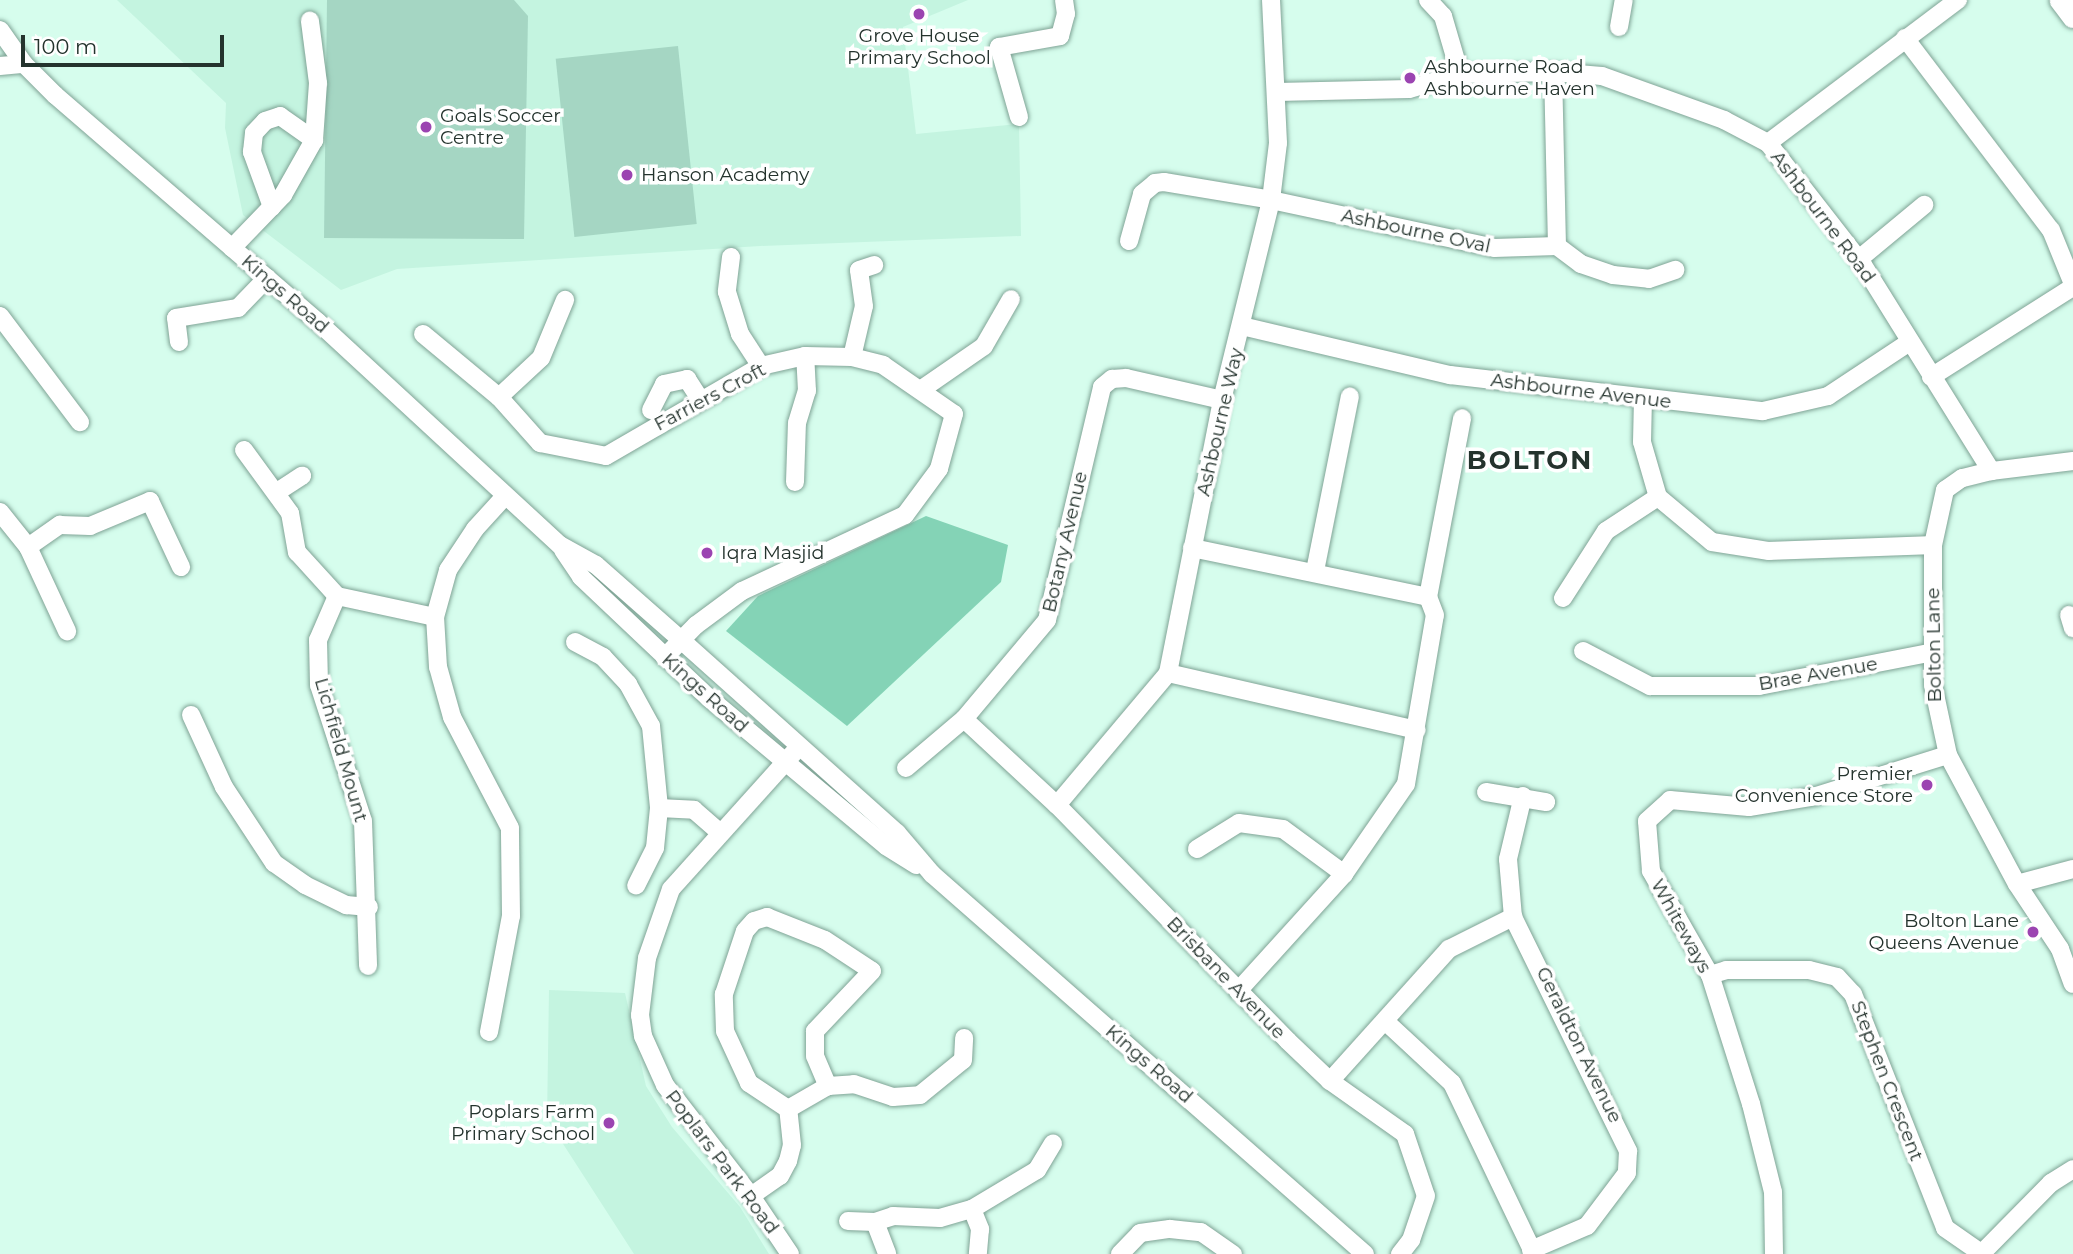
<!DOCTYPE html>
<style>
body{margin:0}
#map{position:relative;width:2073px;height:1254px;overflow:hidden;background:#d6fded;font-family:Montserrat,sans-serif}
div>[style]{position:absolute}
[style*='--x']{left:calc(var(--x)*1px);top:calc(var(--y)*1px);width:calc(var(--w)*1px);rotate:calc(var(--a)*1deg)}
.built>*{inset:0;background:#c4f4e0}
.green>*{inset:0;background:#a5d6c3;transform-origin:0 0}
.forest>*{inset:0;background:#84d3b6}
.roads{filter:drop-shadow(0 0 2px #7fa395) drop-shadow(0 0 2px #7fa395)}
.minor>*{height:18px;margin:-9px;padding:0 9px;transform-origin:9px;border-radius:9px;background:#fff}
.major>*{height:23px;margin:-11.5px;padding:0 11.5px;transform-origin:11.5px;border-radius:11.5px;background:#fff}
.dots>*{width:19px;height:19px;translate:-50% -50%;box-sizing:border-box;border:4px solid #fff;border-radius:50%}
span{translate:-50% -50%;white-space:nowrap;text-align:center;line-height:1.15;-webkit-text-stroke:7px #fff;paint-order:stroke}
.poi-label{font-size:19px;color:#24332d}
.left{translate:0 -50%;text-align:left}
.right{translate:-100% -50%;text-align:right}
.street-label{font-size:19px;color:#24332d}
.district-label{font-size:26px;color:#24332d;font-weight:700;letter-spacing:2px}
.scale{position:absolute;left:21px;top:35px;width:203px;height:32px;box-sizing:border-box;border:4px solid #24332d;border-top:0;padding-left:9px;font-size:21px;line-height:24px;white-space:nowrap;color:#24332d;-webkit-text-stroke:5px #fff;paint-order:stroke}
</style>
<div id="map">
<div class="built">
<i style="clip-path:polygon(117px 0,968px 0,903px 27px,916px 134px,1019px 124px,1021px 236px,760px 246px,397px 269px,341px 290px,243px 215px,225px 128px,226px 103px)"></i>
<i style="clip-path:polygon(549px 990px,625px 993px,646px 1086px,672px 1127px,740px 1207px,769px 1254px,634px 1254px,547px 1119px)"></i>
</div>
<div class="green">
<i style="clip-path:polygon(327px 0,514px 0,528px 16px,524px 239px,324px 238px)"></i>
<i style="left:678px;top:46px;width:179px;height:123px;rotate:84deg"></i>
</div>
<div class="forest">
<i style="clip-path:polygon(926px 516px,1008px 545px,1001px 582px,847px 726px,726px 631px,758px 596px)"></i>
</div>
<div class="roads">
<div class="minor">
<i style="--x:1428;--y:0;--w:22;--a:47"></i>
<i style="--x:1443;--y:16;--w:60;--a:73.7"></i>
<i style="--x:1619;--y:27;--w:27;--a:-80"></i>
<i style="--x:0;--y:30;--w:42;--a:54.8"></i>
<i style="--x:24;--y:64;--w:44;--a:45"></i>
<i style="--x:55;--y:95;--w:347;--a:40.8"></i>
<i style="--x:318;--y:322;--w:329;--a:42.7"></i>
<i style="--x:560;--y:545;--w:41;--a:29.1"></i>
<i style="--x:596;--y:565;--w:112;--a:41.4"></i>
<i style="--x:680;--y:639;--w:291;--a:41.8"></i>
<i style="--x:897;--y:833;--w:54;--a:49.5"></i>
<i style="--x:932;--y:874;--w:576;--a:41.27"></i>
<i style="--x:1905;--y:38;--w:241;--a:52.8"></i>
<i style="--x:2051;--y:230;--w:58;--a:67.8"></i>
<i style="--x:0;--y:66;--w:24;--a:-5"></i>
<i style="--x:1277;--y:92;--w:132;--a:-1.3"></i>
<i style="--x:1409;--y:89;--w:53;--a:-16.4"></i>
<i style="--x:1460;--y:74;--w:93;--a:-1.2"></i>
<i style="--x:1553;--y:72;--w:49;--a:4.7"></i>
<i style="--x:1602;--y:76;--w:130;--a:19.8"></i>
<i style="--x:1724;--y:120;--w:50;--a:27.6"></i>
<i style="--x:1768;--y:143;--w:155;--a:52.1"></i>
<i style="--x:1863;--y:265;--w:243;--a:58.1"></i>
<i style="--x:1019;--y:117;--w:73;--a:-105.9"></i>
<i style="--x:999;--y:47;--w:62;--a:-10.2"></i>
<i style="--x:1060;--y:36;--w:23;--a:-75"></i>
<i style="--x:1066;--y:14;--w:14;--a:-98"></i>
<i style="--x:1768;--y:143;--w:238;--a:-37"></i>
<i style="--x:272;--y:207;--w:59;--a:-110"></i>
<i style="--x:252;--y:152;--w:19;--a:-84"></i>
<i style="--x:254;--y:133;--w:16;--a:-47"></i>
<i style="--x:265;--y:121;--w:16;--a:-18"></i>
<i style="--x:280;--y:116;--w:42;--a:35.2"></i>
<i style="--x:1129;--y:241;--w:49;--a:-74.5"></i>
<i style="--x:1142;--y:194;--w:17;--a:-40"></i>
<i style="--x:1155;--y:183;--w:9;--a:-6"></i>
<i style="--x:1164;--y:182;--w:109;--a:9.5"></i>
<i style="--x:1271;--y:200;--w:228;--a:12.1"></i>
<i style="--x:1494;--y:248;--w:63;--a:-1.8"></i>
<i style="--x:1557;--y:246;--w:174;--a:-91.3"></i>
<i style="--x:1557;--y:246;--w:30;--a:37"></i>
<i style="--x:1581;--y:264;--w:34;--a:19"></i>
<i style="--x:1613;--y:275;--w:36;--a:6"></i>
<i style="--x:1649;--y:279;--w:28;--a:-19"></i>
<i style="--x:232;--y:248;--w:74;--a:-46.1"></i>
<i style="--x:283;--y:195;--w:63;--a:-60.6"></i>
<i style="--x:314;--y:140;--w:57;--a:-86"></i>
<i style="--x:318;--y:83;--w:63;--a:-97.4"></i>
<i style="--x:731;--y:257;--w:35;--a:97"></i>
<i style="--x:727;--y:292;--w:44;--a:72.8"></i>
<i style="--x:740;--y:334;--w:38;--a:57"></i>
<i style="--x:1859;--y:259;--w:85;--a:-39.7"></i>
<i style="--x:0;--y:316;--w:133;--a:53"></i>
<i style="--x:1242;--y:326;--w:214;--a:13.3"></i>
<i style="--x:1450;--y:375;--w:315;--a:6.6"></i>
<i style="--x:1763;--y:411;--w:67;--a:-13"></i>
<i style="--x:1828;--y:396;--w:96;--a:-33.5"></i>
<i style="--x:423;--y:334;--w:99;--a:39.7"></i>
<i style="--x:499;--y:397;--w:62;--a:48.3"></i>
<i style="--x:540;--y:443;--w:67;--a:11.1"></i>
<i style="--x:606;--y:456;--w:179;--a:-30.1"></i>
<i style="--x:761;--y:366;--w:45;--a:-12.8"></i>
<i style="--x:805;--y:356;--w:47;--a:1.2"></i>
<i style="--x:852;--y:357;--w:32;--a:14"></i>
<i style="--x:883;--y:365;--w:86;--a:34.6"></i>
<i style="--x:954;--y:414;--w:57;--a:105.3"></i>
<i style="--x:939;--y:469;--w:57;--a:126.5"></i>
<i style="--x:905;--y:515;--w:180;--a:155"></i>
<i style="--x:742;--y:591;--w:57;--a:143.5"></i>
<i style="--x:696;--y:625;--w:45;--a:134.1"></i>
<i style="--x:179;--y:342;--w:24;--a:-97"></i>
<i style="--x:176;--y:318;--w:63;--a:-9.2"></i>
<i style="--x:238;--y:308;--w:42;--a:-46"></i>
<i style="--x:852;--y:357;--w:52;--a:-76.8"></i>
<i style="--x:864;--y:306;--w:36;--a:-98"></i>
<i style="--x:859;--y:270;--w:16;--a:-18"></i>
<i style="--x:1931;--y:377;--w:168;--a:-32.4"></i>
<i style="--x:922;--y:389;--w:75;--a:-34.7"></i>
<i style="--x:984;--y:346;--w:54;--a:-60.1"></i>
<i style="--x:499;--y:397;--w:57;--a:-42.9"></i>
<i style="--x:541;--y:358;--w:63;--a:-67.5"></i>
<i style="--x:1643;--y:398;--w:44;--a:91.3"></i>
<i style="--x:1642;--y:442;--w:57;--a:73.8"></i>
<i style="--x:1658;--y:497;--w:70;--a:39.8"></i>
<i style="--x:1712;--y:542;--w:58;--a:9"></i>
<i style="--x:1769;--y:551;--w:164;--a:-2.1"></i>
<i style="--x:651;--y:410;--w:29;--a:-63"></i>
<i style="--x:664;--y:384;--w:24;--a:-12"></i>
<i style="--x:687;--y:379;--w:24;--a:57"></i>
<i style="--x:244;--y:450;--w:78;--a:53.9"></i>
<i style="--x:290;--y:513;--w:40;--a:80"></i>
<i style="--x:297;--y:552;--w:59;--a:47.7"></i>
<i style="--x:337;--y:596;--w:100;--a:12.1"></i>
<i style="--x:2073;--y:461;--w:83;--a:173"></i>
<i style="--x:1991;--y:471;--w:30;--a:166"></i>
<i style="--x:1962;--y:478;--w:21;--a:145"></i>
<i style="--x:1945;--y:490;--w:56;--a:102.3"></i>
<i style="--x:1933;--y:545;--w:140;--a:90"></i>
<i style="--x:1933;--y:685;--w:72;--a:77.9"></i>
<i style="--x:1948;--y:755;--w:146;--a:61.9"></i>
<i style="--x:2017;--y:884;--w:78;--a:56.5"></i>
<i style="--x:2060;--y:949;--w:37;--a:70"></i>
<i style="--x:795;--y:482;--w:59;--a:-88.1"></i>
<i style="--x:797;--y:423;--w:34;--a:-73"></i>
<i style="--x:807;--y:391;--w:35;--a:-93"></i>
<i style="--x:277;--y:492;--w:30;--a:-33"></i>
<i style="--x:0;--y:512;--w:45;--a:51.3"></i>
<i style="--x:28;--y:547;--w:93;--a:65.1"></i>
<i style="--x:28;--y:547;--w:39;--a:-35"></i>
<i style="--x:60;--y:525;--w:30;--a:2"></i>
<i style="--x:90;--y:526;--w:65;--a:-22.6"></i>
<i style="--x:150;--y:501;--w:73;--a:64.8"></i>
<i style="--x:1192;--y:548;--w:241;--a:11.7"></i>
<i style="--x:563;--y:550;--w:32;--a:56"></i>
<i style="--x:581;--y:577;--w:176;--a:43.4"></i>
<i style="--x:709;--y:698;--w:231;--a:39.9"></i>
<i style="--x:886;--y:846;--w:36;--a:32"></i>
<i style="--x:1315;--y:571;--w:178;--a:-78.7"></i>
<i style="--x:337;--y:596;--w:48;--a:113.4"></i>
<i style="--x:318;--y:640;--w:45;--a:88.7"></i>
<i style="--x:319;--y:685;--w:143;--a:72.1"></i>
<i style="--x:363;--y:821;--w:145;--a:88"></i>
<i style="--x:1428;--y:597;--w:182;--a:-79.2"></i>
<i style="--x:1563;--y:598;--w:80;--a:-57.3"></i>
<i style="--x:1606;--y:531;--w:62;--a:-33.2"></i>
<i style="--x:2069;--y:615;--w:14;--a:73"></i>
<i style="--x:575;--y:642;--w:32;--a:28"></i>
<i style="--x:603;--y:657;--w:37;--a:47"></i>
<i style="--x:628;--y:684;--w:48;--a:61.3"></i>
<i style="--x:651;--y:726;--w:82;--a:84.4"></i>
<i style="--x:659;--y:808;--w:40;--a:95.7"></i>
<i style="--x:655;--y:848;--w:42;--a:116.6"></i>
<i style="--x:1583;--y:651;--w:76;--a:27.6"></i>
<i style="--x:1650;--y:686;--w:109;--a:0"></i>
<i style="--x:1759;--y:686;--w:178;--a:-11"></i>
<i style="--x:1168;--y:673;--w:255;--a:12.9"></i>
<i style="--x:191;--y:715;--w:79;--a:65.4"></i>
<i style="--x:224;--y:787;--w:91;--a:56.7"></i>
<i style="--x:274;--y:863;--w:38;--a:35"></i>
<i style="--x:305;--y:885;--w:46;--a:26"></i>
<i style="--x:346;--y:905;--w:23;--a:5"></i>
<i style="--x:964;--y:719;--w:127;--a:42.8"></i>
<i style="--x:1057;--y:805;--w:330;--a:45.6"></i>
<i style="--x:1288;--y:1041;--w:58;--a:43.6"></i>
<i style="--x:1330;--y:1081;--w:92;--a:35.2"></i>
<i style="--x:1405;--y:1134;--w:65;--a:71.3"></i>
<i style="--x:1426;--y:1196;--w:46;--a:108.8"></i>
<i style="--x:1411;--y:1240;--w:18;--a:128"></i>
<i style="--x:906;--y:768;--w:76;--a:-40.2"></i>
<i style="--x:964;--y:719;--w:129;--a:-50"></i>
<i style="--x:1047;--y:620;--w:239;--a:-76.7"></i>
<i style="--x:1102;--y:387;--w:13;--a:-39"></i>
<i style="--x:1112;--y:379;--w:14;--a:-4"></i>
<i style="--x:1126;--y:378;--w:98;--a:12.9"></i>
<i style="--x:1486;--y:792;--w:61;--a:9.5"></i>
<i style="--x:1523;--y:796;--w:65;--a:103.4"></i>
<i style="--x:1508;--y:859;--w:58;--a:85.1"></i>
<i style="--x:1513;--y:917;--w:261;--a:63.8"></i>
<i style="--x:1628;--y:1151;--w:22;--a:93"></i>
<i style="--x:1627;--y:1173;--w:66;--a:127"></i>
<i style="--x:1587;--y:1226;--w:61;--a:156.8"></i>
<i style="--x:1057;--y:805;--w:172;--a:-49.9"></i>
<i style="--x:1168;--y:673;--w:278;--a:-78.8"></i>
<i style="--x:1222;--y:400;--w:206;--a:-76.2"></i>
<i style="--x:1271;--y:200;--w:57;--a:-83"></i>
<i style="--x:1278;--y:143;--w:143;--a:-92.8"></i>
<i style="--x:659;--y:808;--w:35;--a:3"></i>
<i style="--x:694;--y:810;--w:35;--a:41"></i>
<i style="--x:1197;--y:849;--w:49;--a:-31.8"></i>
<i style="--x:1239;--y:823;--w:44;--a:7.8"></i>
<i style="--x:1283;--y:829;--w:76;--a:36.4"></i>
<i style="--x:2017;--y:884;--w:58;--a:-15"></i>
<i style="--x:1710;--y:975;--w:17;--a:-17"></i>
<i style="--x:1726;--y:970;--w:83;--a:0"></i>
<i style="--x:1809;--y:970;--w:29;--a:14"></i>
<i style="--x:1837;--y:977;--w:23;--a:47"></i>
<i style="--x:1853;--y:994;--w:251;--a:68.5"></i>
<i style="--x:1945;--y:1228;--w:44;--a:34.8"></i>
<i style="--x:1238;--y:991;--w:158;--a:-47.8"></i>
<i style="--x:1344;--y:874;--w:109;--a:-55.4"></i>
<i style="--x:1406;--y:784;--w:171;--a:-80.3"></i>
<i style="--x:1435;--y:615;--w:19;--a:-111"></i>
<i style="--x:1385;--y:1021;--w:91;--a:42.8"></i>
<i style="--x:1452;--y:1083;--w:190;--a:64.4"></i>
<i style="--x:489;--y:1032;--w:118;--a:-79.3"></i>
<i style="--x:511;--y:916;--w:88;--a:-90.7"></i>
<i style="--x:510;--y:828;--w:125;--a:-117.6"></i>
<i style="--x:452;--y:717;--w:52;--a:-105.6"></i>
<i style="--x:438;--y:667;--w:50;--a:-93.4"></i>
<i style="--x:435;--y:617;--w:49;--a:-74.5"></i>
<i style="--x:448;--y:570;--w:49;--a:-56.6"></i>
<i style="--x:475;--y:529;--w:45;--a:-47.7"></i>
<i style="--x:1330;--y:1081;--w:178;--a:-48"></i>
<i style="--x:1449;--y:949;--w:72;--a:-26.6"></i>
<i style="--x:788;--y:1109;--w:47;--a:-146.3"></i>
<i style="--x:749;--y:1083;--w:57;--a:-114.8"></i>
<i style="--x:725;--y:1031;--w:37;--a:-92"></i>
<i style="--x:724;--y:994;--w:66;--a:-71.6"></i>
<i style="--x:745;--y:931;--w:13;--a:-48"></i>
<i style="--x:754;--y:921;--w:14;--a:-17"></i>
<i style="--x:767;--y:917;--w:62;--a:21.6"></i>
<i style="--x:825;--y:940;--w:56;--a:33.4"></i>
<i style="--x:872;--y:971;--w:83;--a:133.5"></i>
<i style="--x:815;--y:1031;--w:25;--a:90"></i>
<i style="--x:815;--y:1056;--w:33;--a:67"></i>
<i style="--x:751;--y:1196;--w:35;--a:-35"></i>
<i style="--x:780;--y:1176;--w:17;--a:-62"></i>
<i style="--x:788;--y:1161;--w:16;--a:-76"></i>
<i style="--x:792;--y:1145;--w:36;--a:-96"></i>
<i style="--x:788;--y:1109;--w:46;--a:-29.9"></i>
<i style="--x:828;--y:1086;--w:26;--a:-4"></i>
<i style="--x:854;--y:1084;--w:41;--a:18.4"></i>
<i style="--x:893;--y:1097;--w:27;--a:-4"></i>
<i style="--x:920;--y:1095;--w:55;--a:-39.1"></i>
<i style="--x:963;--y:1060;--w:22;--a:-87"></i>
<i style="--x:972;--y:1209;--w:22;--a:68"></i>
<i style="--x:980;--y:1229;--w:25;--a:95"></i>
<i style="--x:848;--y:1221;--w:27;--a:2"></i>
<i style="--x:875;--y:1222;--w:19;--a:-18"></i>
<i style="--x:893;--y:1216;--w:47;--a:2.4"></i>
<i style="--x:940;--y:1218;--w:33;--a:-16"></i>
<i style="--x:972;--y:1209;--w:76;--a:-31"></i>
<i style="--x:1037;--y:1170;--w:31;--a:-59"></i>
<i style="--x:875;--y:1222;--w:34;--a:69"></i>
<i style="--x:790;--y:1254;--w:70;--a:-123.9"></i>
<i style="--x:751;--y:1196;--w:140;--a:-127.8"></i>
<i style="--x:665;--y:1085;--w:54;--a:-114.2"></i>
<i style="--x:643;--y:1036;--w:21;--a:-98"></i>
<i style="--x:640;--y:1015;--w:57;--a:-83"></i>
<i style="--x:647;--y:958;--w:73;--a:-70.8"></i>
<i style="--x:671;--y:889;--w:190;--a:-48"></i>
<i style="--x:1120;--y:1254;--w:29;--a:-46"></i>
<i style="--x:1140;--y:1233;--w:30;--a:-8"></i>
<i style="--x:1170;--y:1229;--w:31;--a:6"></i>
<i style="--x:1201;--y:1232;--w:39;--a:35"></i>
<i style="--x:1774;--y:1254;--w:62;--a:-90.9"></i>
<i style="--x:1773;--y:1192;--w:91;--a:-104"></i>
<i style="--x:1751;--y:1104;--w:135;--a:-107.6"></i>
<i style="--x:1710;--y:975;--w:120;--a:-119.6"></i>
<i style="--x:1651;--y:871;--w:50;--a:-94.6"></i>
<i style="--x:1647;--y:821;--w:31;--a:-42"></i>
<i style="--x:1670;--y:800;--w:79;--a:5.1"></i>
<i style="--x:1749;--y:807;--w:68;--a:-9.3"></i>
<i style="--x:1816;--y:796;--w:138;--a:-17.3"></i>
<i style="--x:1981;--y:1254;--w:100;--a:-45.4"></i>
<i style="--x:2051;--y:1183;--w:26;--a:-32"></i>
</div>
<div class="major">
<i style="--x:2061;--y:0;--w:20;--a:53"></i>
</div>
</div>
<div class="dots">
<i style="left:919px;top:14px;background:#9b44b1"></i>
<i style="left:1410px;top:78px;background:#9b44b1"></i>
<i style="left:426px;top:127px;background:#9b44b1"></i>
<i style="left:627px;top:175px;background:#9b44b1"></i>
<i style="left:707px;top:553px;background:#9b44b1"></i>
<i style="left:1927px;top:785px;background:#9b44b1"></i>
<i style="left:2033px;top:932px;background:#9b44b1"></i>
<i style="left:609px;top:1123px;background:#9b44b1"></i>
</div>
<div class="poi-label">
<span style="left:919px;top:47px">Grove House<br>Primary School</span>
<span class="left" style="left:1424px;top:78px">Ashbourne Road<br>Ashbourne Haven</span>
<span class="left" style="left:440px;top:127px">Goals Soccer<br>Centre</span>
<span class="left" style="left:641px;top:175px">Hanson Academy</span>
<span class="left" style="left:721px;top:553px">Iqra Masjid</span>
<span class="right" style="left:1913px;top:785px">Premier<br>Convenience Store</span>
<span class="right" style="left:2019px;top:932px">Bolton Lane<br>Queens Avenue</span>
<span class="right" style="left:595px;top:1123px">Poplars Farm<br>Primary School</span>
</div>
<div class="street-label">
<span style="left:1823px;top:217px;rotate:53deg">Ashbourne Road</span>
<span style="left:1416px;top:231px;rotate:12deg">Ashbourne Oval</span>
<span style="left:285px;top:294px;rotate:41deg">Kings Road</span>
<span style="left:1581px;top:391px;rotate:7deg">Ashbourne Avenue</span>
<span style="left:710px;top:397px;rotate:-28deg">Farriers Croft</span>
<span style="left:1220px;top:422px;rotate:-77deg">Ashbourne Way</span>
<span style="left:1065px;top:542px;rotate:-77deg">Botany Avenue</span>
<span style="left:1934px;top:645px;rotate:-91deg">Bolton Lane</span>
<span style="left:1818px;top:674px;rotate:-10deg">Brae Avenue</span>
<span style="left:705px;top:693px;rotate:42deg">Kings Road</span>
<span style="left:341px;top:750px;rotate:74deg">Lichfield Mount</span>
<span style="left:1681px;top:926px;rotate:61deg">Whiteways</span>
<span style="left:1226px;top:978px;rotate:46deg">Brisbane Avenue</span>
<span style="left:1579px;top:1045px;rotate:64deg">Geraldton Avenue</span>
<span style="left:1149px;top:1064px;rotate:41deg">Kings Road</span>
<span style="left:1887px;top:1081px;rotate:69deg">Stephen Crescent</span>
<span style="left:722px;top:1162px;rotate:53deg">Poplars Park Road</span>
</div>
<div class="district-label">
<span style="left:1530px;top:461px">BOLTON</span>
</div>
<div class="scale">100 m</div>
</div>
